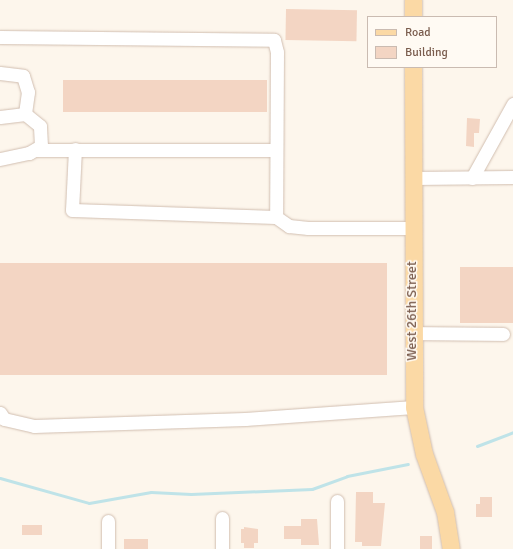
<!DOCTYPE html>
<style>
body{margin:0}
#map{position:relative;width:513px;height:549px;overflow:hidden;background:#fdf6ec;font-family:Signika,sans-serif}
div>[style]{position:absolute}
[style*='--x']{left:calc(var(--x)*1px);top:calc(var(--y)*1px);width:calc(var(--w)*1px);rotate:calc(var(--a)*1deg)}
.stream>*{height:3px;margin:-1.5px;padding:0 1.5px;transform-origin:1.5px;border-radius:1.5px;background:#bfe3e8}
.building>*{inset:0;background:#f3d5c3;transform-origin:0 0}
.roads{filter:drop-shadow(0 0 1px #d1beb0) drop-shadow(0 0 1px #d1beb0)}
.minor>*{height:13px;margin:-6.5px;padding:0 6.5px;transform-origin:6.5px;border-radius:6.5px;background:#fff}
.major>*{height:17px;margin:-8.5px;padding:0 8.5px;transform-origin:8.5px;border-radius:8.5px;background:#fbd9a5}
span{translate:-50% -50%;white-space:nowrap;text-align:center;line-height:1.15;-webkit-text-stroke:3px #fffaf3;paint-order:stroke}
.street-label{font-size:14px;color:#7a5c4d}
.legend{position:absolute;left:367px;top:16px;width:130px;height:52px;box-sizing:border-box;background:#fffaf3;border:1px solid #cabbb1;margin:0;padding:5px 7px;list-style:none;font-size:12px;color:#7a5c4d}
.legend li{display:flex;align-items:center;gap:8px;height:20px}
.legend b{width:20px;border:1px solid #cabbb1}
</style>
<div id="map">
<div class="stream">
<i style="--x:477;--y:446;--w:39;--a:-21"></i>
<i style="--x:0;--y:478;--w:92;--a:15.7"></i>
<i style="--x:89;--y:503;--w:63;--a:-10.1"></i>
<i style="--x:151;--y:492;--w:40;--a:2.9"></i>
<i style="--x:191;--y:494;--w:121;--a:-2.4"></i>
<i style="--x:312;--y:489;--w:37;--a:-20"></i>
<i style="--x:347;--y:476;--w:62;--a:-11.1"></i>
</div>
<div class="building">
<i style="left:286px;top:9px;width:71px;height:31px;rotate:1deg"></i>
<i style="left:63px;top:80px;width:204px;height:32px"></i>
<i style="clip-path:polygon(467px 118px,480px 119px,479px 133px,474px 133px,474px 147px,466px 146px)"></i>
<i style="left:387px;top:263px;width:112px;height:387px;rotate:90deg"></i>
<i style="left:460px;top:267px;width:53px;height:56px"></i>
<i style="clip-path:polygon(356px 492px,373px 492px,373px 503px,385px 503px,381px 546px,362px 546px,362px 542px,355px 542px)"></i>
<i style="clip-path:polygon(480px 497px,492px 497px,492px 517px,476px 517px,476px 504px,480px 504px)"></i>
<i style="clip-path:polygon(301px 519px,317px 519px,319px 545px,301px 545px,301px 539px,284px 539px,284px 526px,301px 526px)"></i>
<i style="left:22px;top:525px;width:20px;height:10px"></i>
<i style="clip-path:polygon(244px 527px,258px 529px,258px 543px,254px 543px,254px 548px,244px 548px,244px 543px,241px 543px,241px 529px,244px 529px)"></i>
<i style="left:420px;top:536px;width:12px;height:13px"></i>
<i style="left:124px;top:539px;width:24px;height:10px"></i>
</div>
<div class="roads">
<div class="minor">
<i style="--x:0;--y:37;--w:274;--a:0.6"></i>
<i style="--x:274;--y:40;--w:12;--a:76"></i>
<i style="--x:277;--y:52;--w:165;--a:90.3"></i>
<i style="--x:276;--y:217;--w:16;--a:35"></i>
<i style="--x:289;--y:226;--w:19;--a:6"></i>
<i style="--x:308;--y:228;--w:104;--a:0"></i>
<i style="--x:0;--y:73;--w:23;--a:7"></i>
<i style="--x:23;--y:76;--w:17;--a:73"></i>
<i style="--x:28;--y:92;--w:22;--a:98"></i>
<i style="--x:25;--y:114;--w:25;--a:173"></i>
<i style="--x:75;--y:149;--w:61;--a:92.8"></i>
<i style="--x:72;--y:210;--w:204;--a:2"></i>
<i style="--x:35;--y:150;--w:240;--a:0"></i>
<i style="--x:0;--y:159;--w:30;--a:-12"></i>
<i style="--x:29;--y:153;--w:14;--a:-30"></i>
<i style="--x:41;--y:146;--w:20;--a:-93"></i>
<i style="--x:40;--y:126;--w:19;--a:-141"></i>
<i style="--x:413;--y:178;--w:100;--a:-0.6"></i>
<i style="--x:472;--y:178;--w:85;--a:-61"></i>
<i style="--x:412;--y:333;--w:91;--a:0.6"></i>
<i style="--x:0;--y:413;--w:7;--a:56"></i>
<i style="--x:4;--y:419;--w:31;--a:13"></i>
<i style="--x:34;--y:426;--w:211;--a:-1.9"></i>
<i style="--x:245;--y:419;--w:169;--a:-4.1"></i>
<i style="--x:337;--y:501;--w:48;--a:90"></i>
<i style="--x:222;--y:518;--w:31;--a:90"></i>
<i style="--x:108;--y:521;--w:28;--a:90"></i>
</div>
<div class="major">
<i style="--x:413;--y:17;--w:17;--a:-90"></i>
<i style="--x:413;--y:67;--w:340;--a:89.8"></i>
<i style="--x:414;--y:407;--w:48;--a:78"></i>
<i style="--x:424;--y:454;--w:62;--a:70.1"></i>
<i style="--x:445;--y:512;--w:37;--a:81"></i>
</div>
</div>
<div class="street-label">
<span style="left:412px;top:311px;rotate:-90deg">West 26th Street</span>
</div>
<ul class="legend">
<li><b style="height:5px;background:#fbd9a5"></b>Road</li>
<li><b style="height:11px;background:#f3d5c3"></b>Building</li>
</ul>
</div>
